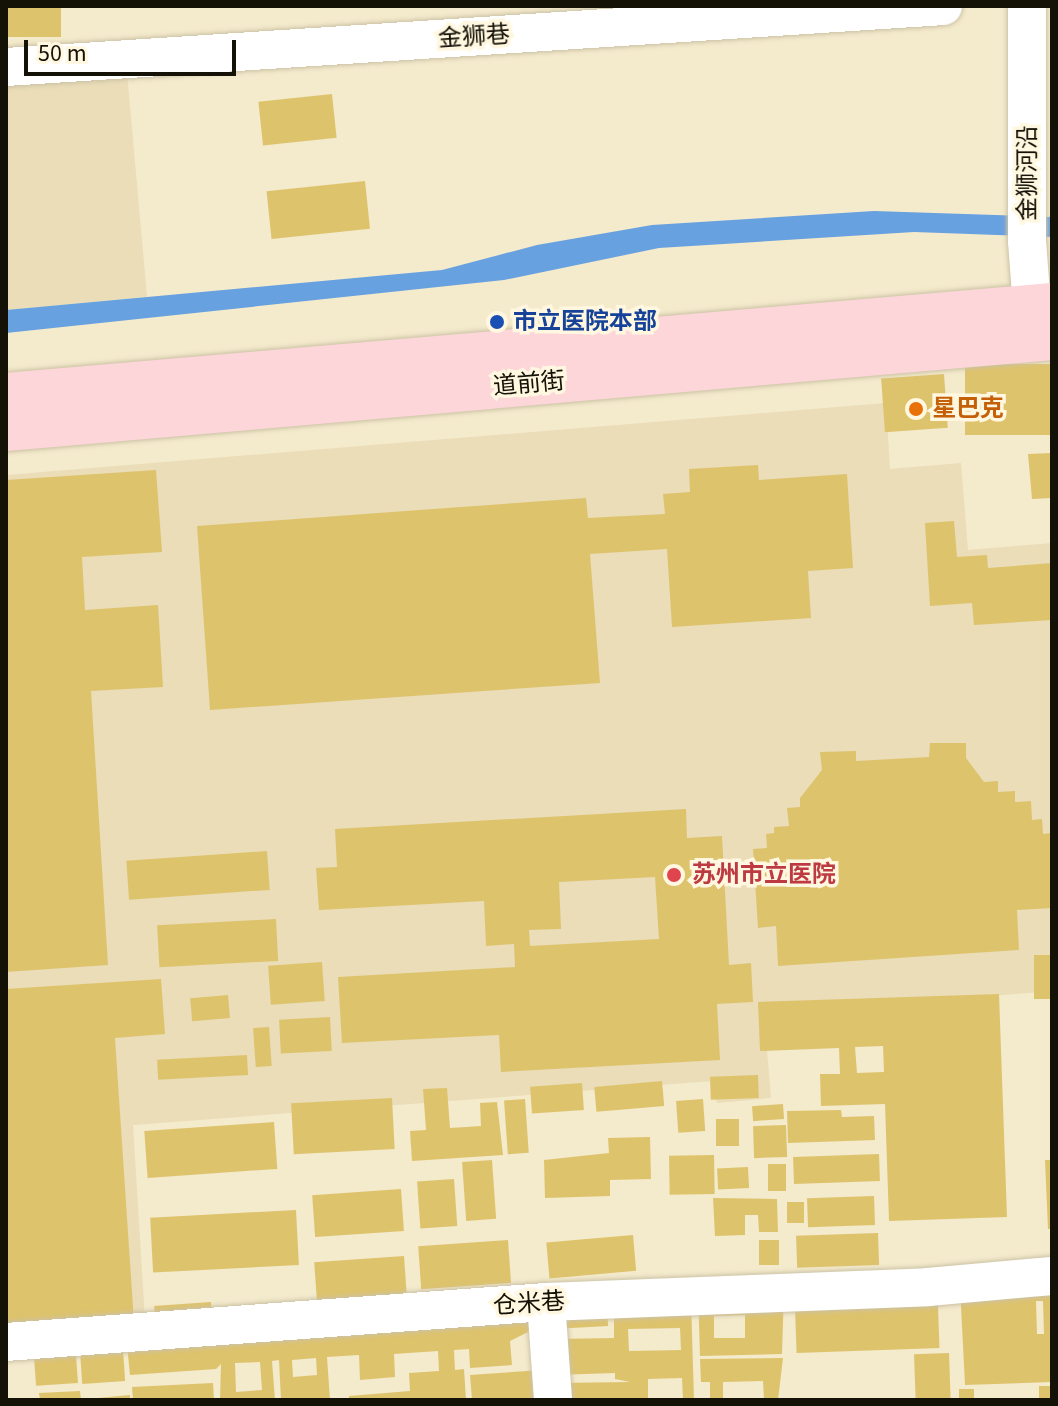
<!DOCTYPE html>
<meta charset="utf-8">
<style>
body{margin:0}
#map{position:relative;width:1058px;height:1406px;overflow:hidden;background:#f4eacc;font-family:"Source Sans 3","Noto Sans SC",sans-serif}
div>[style]{position:absolute}
[style*='--x']{left:calc(var(--x)*1px);top:calc(var(--y)*1px);width:calc(var(--w)*1px);rotate:calc(var(--a)*1deg)}
.built>*{inset:0;background:#eaddb8}
.water>*{inset:0;background:#68a1e0}
.building>*{inset:0;background:#dec36d;transform-origin:0 0}
.roads{filter:drop-shadow(0 0 2px #ccc2a5) drop-shadow(0 0 2px #ccc2a5)}
.minor>*{height:38px;margin:-19px;padding:0 19px;transform-origin:19px;border-radius:19px;background:#fff}
.major>*{height:44px;margin:-22px;padding:0 22px;transform-origin:22px;border-radius:22px;background:#fdd6da}
.dots>*{width:22px;height:22px;translate:-50% -50%;box-sizing:border-box;border:4px solid #fff7df;border-radius:50%}
span{translate:-50% -50%;white-space:nowrap;text-align:center;line-height:1.15;-webkit-text-stroke:7px #fff7df;paint-order:stroke}
.street-label{font-size:24px;color:#141107}
.transit-label{font-size:24px;color:#164399;font-weight:700}
.left{translate:0 -50%;text-align:left}
.food-label{font-size:24px;color:#c56008;font-weight:700}
.health-label{font-size:24px;color:#be3a42;font-weight:700}
.frame{position:absolute;inset:0;border:8px solid #141107;pointer-events:none}
.scale{position:absolute;left:24px;top:40px;width:212px;height:36px;box-sizing:border-box;border:4px solid #141107;border-top:0;padding-left:10px;font-size:24px;line-height:28px;white-space:nowrap;color:#141107;-webkit-text-stroke:6px #fff7df;paint-order:stroke}
</style>
<div id="map">
<div class="built">
<i style="clip-path:polygon(126px 61px,147px 297px,6px 310px,6px 74px)"></i>
<i style="clip-path:polygon(886px 403px,890px 469px,961px 463px,968px 550px,1052px 543px,1052px 991px,764px 1014px,771px 1098px,717px 1103px,713px 1081px,133px 1125px,145px 1321px,6px 1299px,6px 475px)"></i>
</div>
<div class="water">
<i style="clip-path:polygon(874px 211px,1052px 217px,1052px 237px,914px 232px,659px 248px,504px 280px,6px 333px,6px 310px,442px 270px,537px 245px,652px 225px)"></i>
</div>
<div class="building">
<i style="left:6px;top:6px;width:55px;height:31px"></i>
<i style="left:332px;top:94px;width:44px;height:74px;rotate:84deg"></i>
<i style="left:365px;top:181px;width:48px;height:99px;rotate:84deg"></i>
<i style="left:1052px;top:364px;width:71px;height:87px;rotate:90deg"></i>
<i style="left:944px;top:374px;width:54px;height:63px;rotate:86deg"></i>
<i style="clip-path:polygon(1052px 453px,1052px 498px,1032px 499px,1028px 454px)"></i>
<i style="clip-path:polygon(758px 465px,759px 480px,847px 474px,853px 568px,808px 571px,811px 618px,672px 627px,667px 549px,590px 554px,600px 683px,210px 710px,197px 526px,586px 498px,588px 518px,665px 514px,663px 494px,690px 492px,689px 469px)"></i>
<i style="clip-path:polygon(156px 470px,162px 552px,82px 557px,85px 610px,158px 605px,163px 687px,91px 691px,108px 965px,6px 972px,6px 480px)"></i>
<i style="clip-path:polygon(954px 521px,957px 557px,987px 555px,988px 568px,1052px 563px,1052px 620px,974px 625px,972px 603px,930px 606px,925px 523px)"></i>
<i style="clip-path:polygon(930px 743px,966px 743px,966px 758px,984px 782px,998px 781px,998px 792px,1015px 791px,1015px 802px,1031px 801px,1032px 820px,1042px 819px,1043px 834px,1052px 833px,1052px 908px,1017px 910px,1019px 950px,778px 966px,776px 926px,758px 928px,753px 849px,767px 848px,766px 834px,774px 833px,774px 827px,789px 826px,787px 808px,800px 807px,800px 798px,822px 770px,820px 752px,856px 751px,856px 761px,929px 757px)"></i>
<i style="clip-path:polygon(evenodd,686px 809px,687px 838px,722px 836px,729px 965px,751px 963px,753px 1002px,717px 1004px,720px 1060px,501px 1072px,499px 1035px,342px 1043px,338px 977px,515px 967px,514px 944px,486px 946px,484px 901px,319px 910px,316px 868px,337px 867px,335px 829px,686px 809px,655px 877px,659px 939px,530px 946px,529px 930px,561px 929px,559px 882px,655px 877px)"></i>
<i style="left:267px;top:851px;width:39px;height:141px;rotate:86deg"></i>
<i style="left:276px;top:919px;width:42px;height:119px;rotate:87deg"></i>
<i style="left:1052px;top:955px;width:44px;height:18px;rotate:90deg"></i>
<i style="left:322px;top:962px;width:39px;height:54px;rotate:86deg"></i>
<i style="clip-path:polygon(161px 979px,165px 1034px,115px 1038px,134px 1322px,6px 1330px,6px 989px)"></i>
<i style="clip-path:polygon(evenodd,999px 994px,1007px 1217px,889px 1221px,885px 1104px,821px 1106px,820px 1074px,840px 1074px,839px 1048px,760px 1051px,758px 1002px,999px 994px,883px 1046px,884px 1072px,857px 1073px,855px 1047px,883px 1046px)"></i>
<i style="left:228px;top:995px;width:23px;height:38px;rotate:85deg"></i>
<i style="left:330px;top:1017px;width:34px;height:51px;rotate:87deg"></i>
<i style="left:269px;top:1027px;width:39px;height:16px;rotate:86deg"></i>
<i style="left:247px;top:1055px;width:20px;height:90px;rotate:87deg"></i>
<i style="left:758px;top:1075px;width:23px;height:48px;rotate:88deg"></i>
<i style="left:662px;top:1081px;width:25px;height:68px;rotate:85deg"></i>
<i style="left:582px;top:1083px;width:27px;height:52px;rotate:86deg"></i>
<i style="clip-path:polygon(447px 1088px,450px 1128px,481px 1126px,480px 1103px,497px 1102px,503px 1155px,412px 1161px,410px 1131px,426px 1130px,423px 1089px)"></i>
<i style="left:392px;top:1098px;width:51px;height:101px;rotate:87deg"></i>
<i style="left:525px;top:1099px;width:54px;height:21px;rotate:86deg"></i>
<i style="left:703px;top:1099px;width:32px;height:27px;rotate:86deg"></i>
<i style="left:783px;top:1104px;width:15px;height:31px;rotate:86deg"></i>
<i style="clip-path:polygon(841px 1110px,842px 1117px,874px 1116px,875px 1140px,788px 1143px,787px 1111px)"></i>
<i style="left:739px;top:1119px;width:27px;height:23px;rotate:90deg"></i>
<i style="left:274px;top:1122px;width:47px;height:130px;rotate:86deg"></i>
<i style="left:786px;top:1125px;width:32px;height:33px;rotate:88deg"></i>
<i style="clip-path:polygon(650px 1137px,651px 1179px,610px 1180px,610px 1196px,545px 1198px,544px 1160px,609px 1153px,608px 1138px)"></i>
<i style="left:879px;top:1154px;width:27px;height:86px;rotate:88deg"></i>
<i style="left:714px;top:1155px;width:39px;height:45px;rotate:89deg"></i>
<i style="left:492px;top:1160px;width:59px;height:30px;rotate:86deg"></i>
<i style="clip-path:polygon(1045px 1160px,1052px 1160px,1052px 1229px,1048px 1229px)"></i>
<i style="left:768px;top:1164px;width:18px;height:27px"></i>
<i style="left:748px;top:1167px;width:21px;height:31px;rotate:87deg"></i>
<i style="left:454px;top:1179px;width:47px;height:37px;rotate:86deg"></i>
<i style="left:401px;top:1189px;width:42px;height:89px;rotate:86deg"></i>
<i style="left:874px;top:1196px;width:29px;height:67px;rotate:88deg"></i>
<i style="clip-path:polygon(713px 1198px,777px 1199px,778px 1232px,759px 1232px,758px 1215px,745px 1215px,745px 1235px,715px 1236px)"></i>
<i style="left:787px;top:1202px;width:17px;height:21px"></i>
<i style="left:296px;top:1210px;width:55px;height:146px;rotate:87deg"></i>
<i style="left:878px;top:1233px;width:32px;height:82px;rotate:88deg"></i>
<i style="left:633px;top:1235px;width:36px;height:87px;rotate:85deg"></i>
<i style="left:508px;top:1240px;width:43px;height:90px;rotate:86deg"></i>
<i style="left:779px;top:1240px;width:25px;height:20px;rotate:90deg"></i>
<i style="left:404px;top:1256px;width:43px;height:90px;rotate:86deg"></i>
<i style="clip-path:polygon(evenodd,1052px 1264px,1052px 1382px,965px 1385px,959px 1267px,1052px 1264px,1036px 1301px,1043px 1301px,1044px 1334px,1037px 1334px,1036px 1301px)"></i>
<i style="left:937px;top:1277px;width:71px;height:143px;rotate:88deg"></i>
<i style="clip-path:polygon(evenodd,784px 1291px,782px 1354px,700px 1356px,698px 1292px,784px 1291px,745px 1315px,745px 1338px,714px 1338px,714px 1316px,745px 1315px)"></i>
<i style="clip-path:polygon(evenodd,691px 1300px,694px 1400px,683px 1400px,682px 1378px,648px 1379px,648px 1400px,559px 1400px,559px 1383px,630px 1382px,615px 1379px,615px 1373px,555px 1375px,555px 1339px,614px 1338px,614px 1312px,691px 1300px,680px 1328px,681px 1350px,629px 1351px,628px 1329px,680px 1328px)"></i>
<i style="left:211px;top:1302px;width:14px;height:57px;rotate:86deg"></i>
<i style="left:607px;top:1305px;width:21px;height:51px;rotate:87deg"></i>
<i style="clip-path:polygon(evenodd,535px 1308px,536px 1328px,510px 1341px,512px 1365px,470px 1368px,469px 1349px,454px 1350px,455px 1370px,464px 1369px,466px 1400px,349px 1400px,349px 1396px,410px 1391px,409px 1373px,439px 1371px,438px 1351px,394px 1354px,395px 1377px,360px 1380px,359px 1355px,327px 1357px,330px 1400px,281px 1400px,279px 1360px,272px 1361px,275px 1400px,220px 1400px,221px 1364px,216px 1369px,130px 1375px,127px 1345px,535px 1308px,316px 1358px,317px 1375px,293px 1377px,292px 1360px,316px 1358px,535px 1308px,260px 1362px,262px 1390px,236px 1392px,235px 1363px,260px 1362px)"></i>
<i style="left:123px;top:1350px;width:31px;height:43px;rotate:86deg"></i>
<i style="left:949px;top:1353px;width:47px;height:35px;rotate:88deg"></i>
<i style="left:76px;top:1355px;width:28px;height:42px;rotate:86deg"></i>
<i style="clip-path:polygon(783px 1358px,778px 1400px,764px 1400px,763px 1381px,723px 1382px,723px 1400px,710px 1400px,710px 1382px,701px 1382px,700px 1359px)"></i>
<i style="clip-path:polygon(542px 1370px,544px 1400px,472px 1400px,470px 1375px)"></i>
<i style="clip-path:polygon(213px 1383px,214px 1400px,133px 1400px,132px 1387px)"></i>
<i style="left:1039px;top:1386px;width:13px;height:14px"></i>
<i style="left:959px;top:1389px;width:15px;height:11px"></i>
<i style="clip-path:polygon(80px 1391px,81px 1400px,40px 1400px,39px 1393px)"></i>
<i style="clip-path:polygon(130px 1395px,130px 1400px,98px 1400px,98px 1398px)"></i>
</div>
<div class="roads">
<div class="minor">
<i style="--x:1027;--y:6;--w:235;--a:90"></i>
<i style="--x:1027;--y:241;--w:94;--a:85.7"></i>
<i style="--x:6;--y:67;--w:939;--a:-3.72"></i>
<i style="--x:546;--y:1302;--w:98;--a:85.9"></i>
<i style="--x:6;--y:1342;--w:541;--a:-4.24"></i>
<i style="--x:546;--y:1302;--w:382;--a:-2.2"></i>
<i style="--x:928;--y:1287;--w:124;--a:-5.1"></i>
</div>
<div class="major">
<i style="--x:6;--y:395;--w:1050;--a:-4.92"></i>
<i style="--x:6;--y:429;--w:1050;--a:-4.97"></i>
</div>
</div>
<div class="dots">
<i style="left:497px;top:322px;background:#1a4fb4"></i>
<i style="left:916px;top:409px;background:#e8710a"></i>
<i style="left:674px;top:875px;background:#e0444e"></i>
</div>
<div class="street-label">
<span style="left:474px;top:37px;rotate:-4deg">金狮巷</span>
<span style="left:1028px;top:173px;rotate:-90deg">金狮河沿</span>
<span style="left:529px;top:384px;rotate:-5deg">道前街</span>
<span style="left:529px;top:1304px;rotate:-4deg">仓米巷</span>
</div>
<div class="transit-label">
<span class="left" style="left:513px;top:322px">市立医院本部</span>
</div>
<div class="food-label">
<span class="left" style="left:932px;top:409px">星巴克</span>
</div>
<div class="health-label">
<span class="left" style="left:692px;top:875px">苏州市立医院</span>
</div>
<div class="frame"></div>
<div class="scale">50 m</div>
</div>
